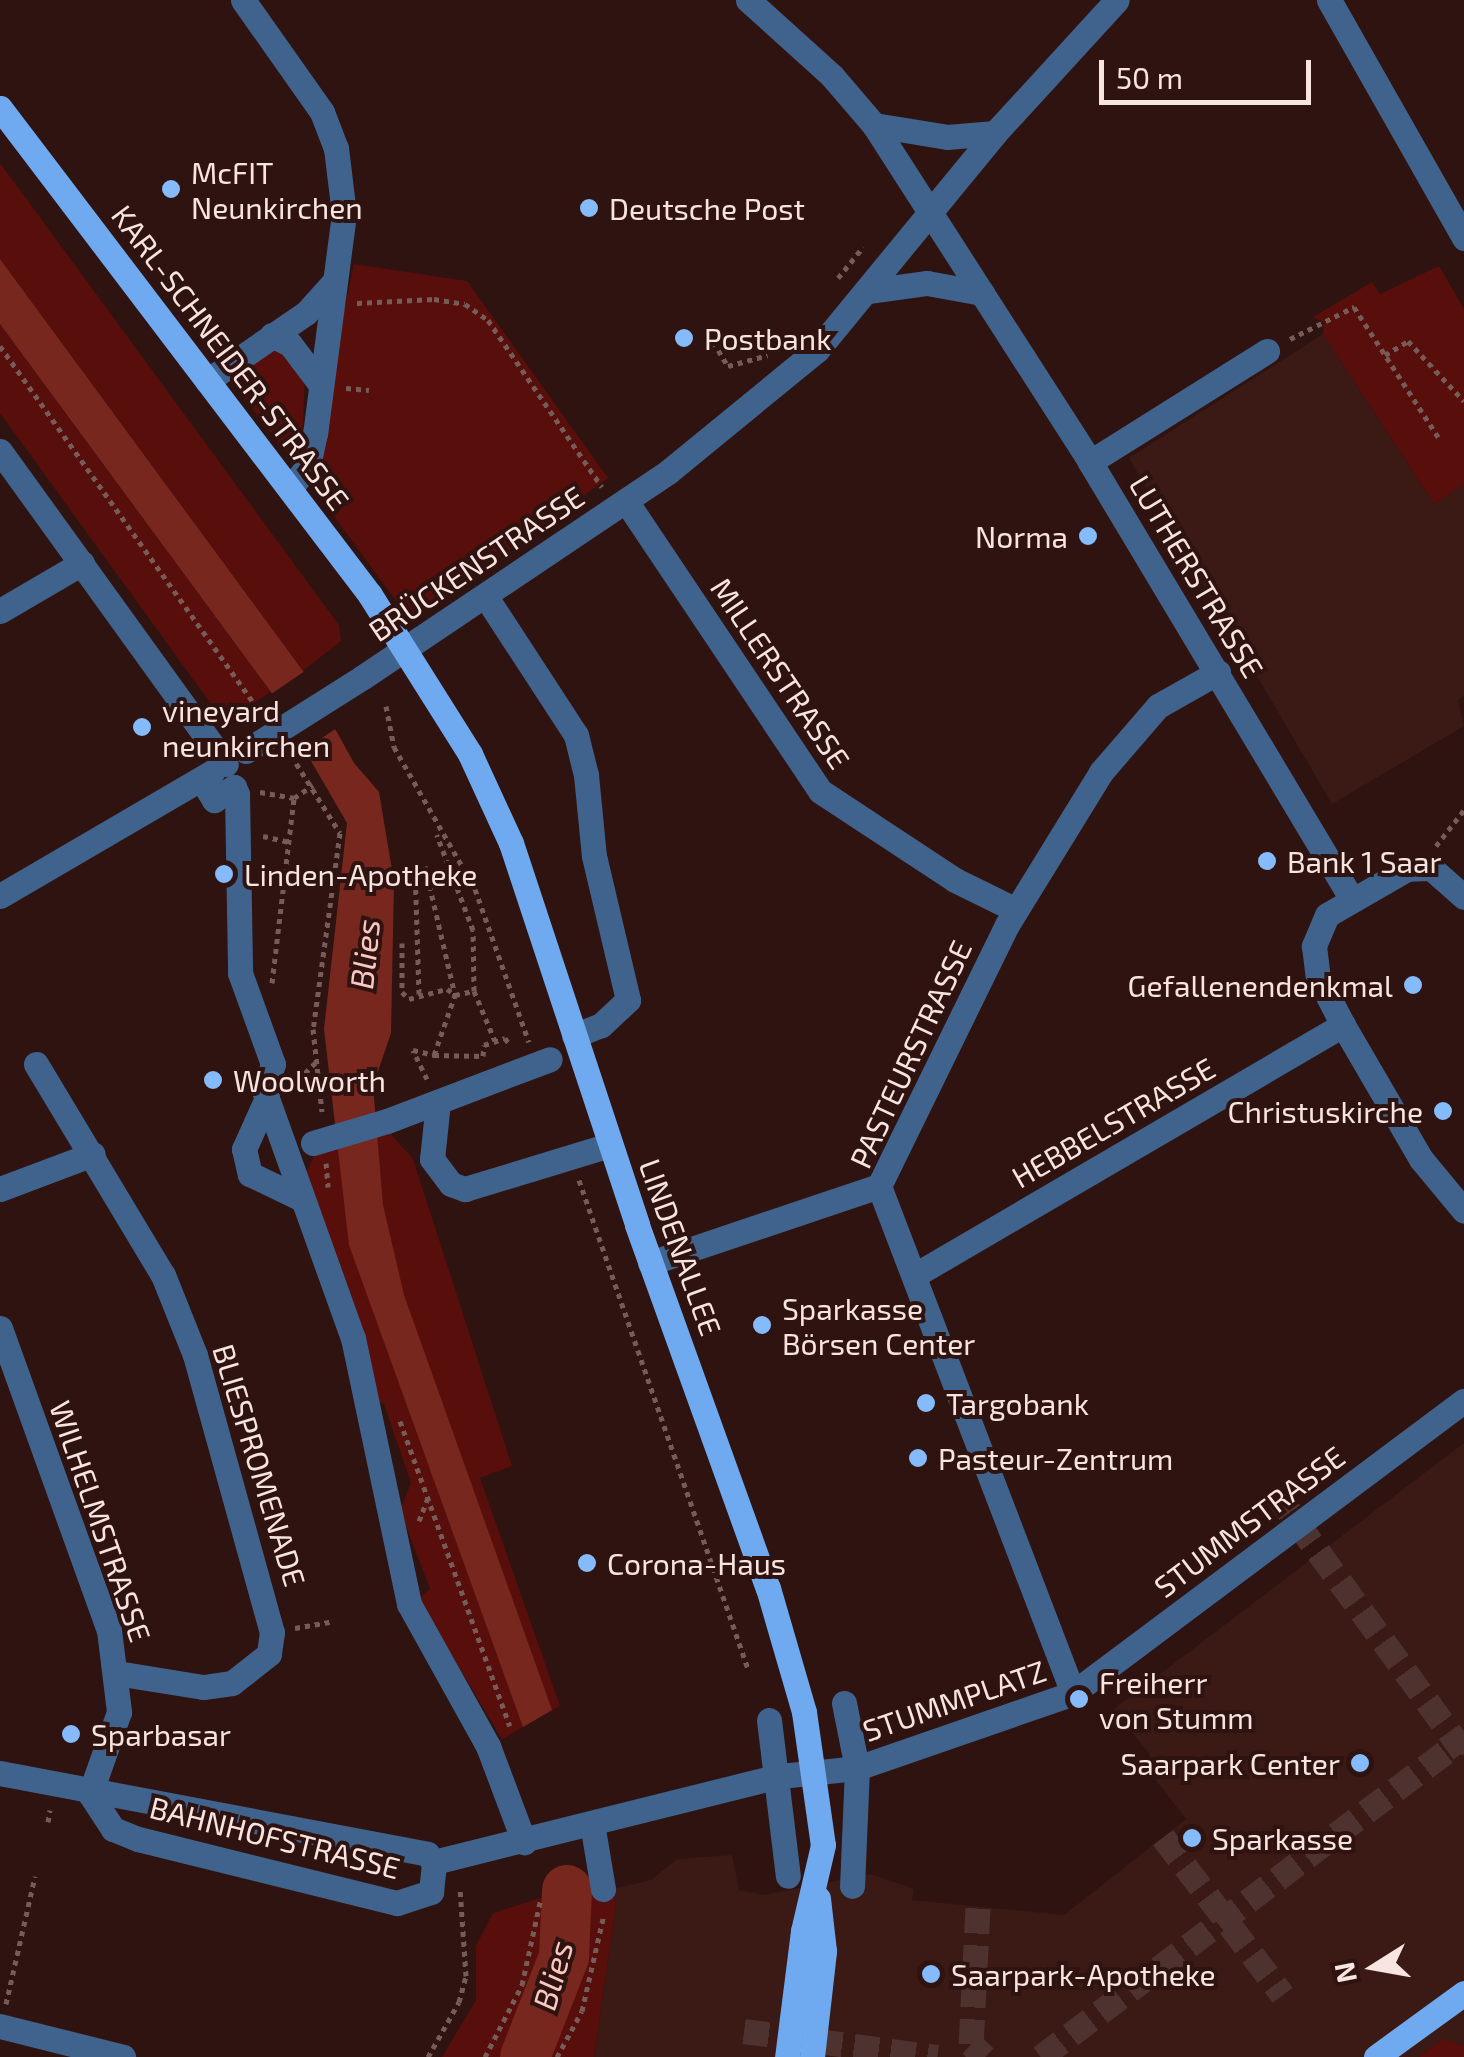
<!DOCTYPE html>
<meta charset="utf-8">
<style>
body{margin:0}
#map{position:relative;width:1464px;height:2057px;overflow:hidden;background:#2f1310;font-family:"Exo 2",sans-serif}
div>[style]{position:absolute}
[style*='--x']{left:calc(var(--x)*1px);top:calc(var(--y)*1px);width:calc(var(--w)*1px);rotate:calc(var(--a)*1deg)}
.built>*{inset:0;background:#3b1915}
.green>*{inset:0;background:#580e0a}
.water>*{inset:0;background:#78271f}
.pier>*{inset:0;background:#2f1310;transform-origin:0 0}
.river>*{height:50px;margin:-25px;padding:0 25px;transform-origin:25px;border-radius:25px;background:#78271f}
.minor-tunnel>*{height:25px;margin-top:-12.5px;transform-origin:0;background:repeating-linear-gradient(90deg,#4d322f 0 25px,transparent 0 37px)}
.path>*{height:5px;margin-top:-2.5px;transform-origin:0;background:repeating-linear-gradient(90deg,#755c58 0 5px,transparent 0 10px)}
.minor>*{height:25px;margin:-12.5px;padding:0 12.5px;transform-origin:12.5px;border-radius:12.5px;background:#40638d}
.major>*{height:25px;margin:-12.5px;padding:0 12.5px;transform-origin:12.5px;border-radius:12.5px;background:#6faaf0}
.minor-bridge>*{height:25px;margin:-12.5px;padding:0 12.5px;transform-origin:12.5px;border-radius:12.5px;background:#40638d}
.dots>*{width:28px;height:28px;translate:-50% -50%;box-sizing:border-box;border:5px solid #2f1310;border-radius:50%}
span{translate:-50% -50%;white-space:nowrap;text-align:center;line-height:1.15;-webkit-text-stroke:8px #2f1310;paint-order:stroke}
.poi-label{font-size:30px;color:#f8e4e0}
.left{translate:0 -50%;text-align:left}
.right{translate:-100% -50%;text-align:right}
.street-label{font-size:30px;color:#f8e4e0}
.water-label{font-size:32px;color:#fac8c0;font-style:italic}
.north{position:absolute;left:1324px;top:1917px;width:100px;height:100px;-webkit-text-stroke:8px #2f1310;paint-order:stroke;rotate:259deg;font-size:28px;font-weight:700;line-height:40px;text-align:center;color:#f8e4e0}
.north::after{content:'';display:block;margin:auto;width:35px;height:45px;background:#f8e4e0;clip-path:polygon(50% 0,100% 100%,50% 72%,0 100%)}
.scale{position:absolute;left:1099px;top:60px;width:212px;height:45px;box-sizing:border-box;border:5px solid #f8e4e0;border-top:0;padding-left:12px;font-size:30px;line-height:35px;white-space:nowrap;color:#f8e4e0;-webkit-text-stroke:8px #2f1310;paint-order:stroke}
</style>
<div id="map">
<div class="built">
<i style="clip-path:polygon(1323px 334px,1434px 504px,1464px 484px,1464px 696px,1458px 700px,1464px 726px,1332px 804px,1129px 458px)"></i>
<i style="clip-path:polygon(1464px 1443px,1464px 2046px,1443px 2039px,1418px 2057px,594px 2057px,616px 1905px,611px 1876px,617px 1888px,651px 1880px,677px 1859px,732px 1855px,739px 1890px,764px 1895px,871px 1874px,914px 1889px,912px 1900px,1064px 1915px,1186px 1819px,1142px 1762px,1150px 1755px,1114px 1709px)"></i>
</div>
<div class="green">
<i style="clip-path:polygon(0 163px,339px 625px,341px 641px,303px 671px,0 259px)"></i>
<i style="clip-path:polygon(354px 264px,467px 281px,608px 478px,411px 621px,308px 481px)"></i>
<i style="clip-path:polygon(1439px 266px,1464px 309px,1464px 484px,1434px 504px,1323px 334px,1324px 322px,1313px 317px,1372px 282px,1380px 294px)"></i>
<i style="clip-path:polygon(0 324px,271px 692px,224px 722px,0 413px)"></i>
<i style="clip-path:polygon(272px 345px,305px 373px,302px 448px,292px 460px,228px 378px)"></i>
<i style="clip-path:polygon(389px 1132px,413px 1159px,512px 1466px,480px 1478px,560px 1706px,502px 1739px,418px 1599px,430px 1589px,400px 1510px,411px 1483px,384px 1404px,373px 1398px,366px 1372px,371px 1363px,305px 1175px,315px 1154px)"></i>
<i style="clip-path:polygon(611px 1876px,616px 1905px,594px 2057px,442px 2057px,476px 2000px,476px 1946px,493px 1913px)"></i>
<i style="clip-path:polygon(1443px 2039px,1464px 2046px,1464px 2057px,1418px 2057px)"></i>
</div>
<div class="water">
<i style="clip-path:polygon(0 259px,303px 671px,354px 763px,379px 792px,394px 882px,391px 1033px,373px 1086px,383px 1205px,404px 1295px,552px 1710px,523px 1727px,349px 1245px,324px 1029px,347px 823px,271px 692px,0 324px)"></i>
</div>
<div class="pier">
<i style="left:308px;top:669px;width:65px;height:49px;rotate:56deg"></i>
</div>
<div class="river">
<i style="--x:525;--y:2057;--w:107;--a:-68.7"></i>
<i style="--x:564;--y:1957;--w:67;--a:-87.4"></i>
</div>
<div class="minor-tunnel">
<i style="--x:1275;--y:1492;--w:321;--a:54"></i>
<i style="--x:1163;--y:1837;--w:198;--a:52.8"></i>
<i style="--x:978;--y:1908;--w:136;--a:92.9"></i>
<i style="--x:971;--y:2044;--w:19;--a:43"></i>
<i style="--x:744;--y:2031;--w:195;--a:7.7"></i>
<i style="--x:1041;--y:2057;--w:530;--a:-37.02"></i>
</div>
<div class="path">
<i style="--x:838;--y:278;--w:40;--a:-51"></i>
<i style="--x:357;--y:303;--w:77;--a:-3"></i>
<i style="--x:434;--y:299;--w:31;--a:9"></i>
<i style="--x:465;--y:304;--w:28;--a:35"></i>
<i style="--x:488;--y:320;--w:202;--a:55.7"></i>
<i style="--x:708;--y:333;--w:39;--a:59"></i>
<i style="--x:728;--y:366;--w:41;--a:-15.4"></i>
<i style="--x:1290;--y:339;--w:72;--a:-26.6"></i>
<i style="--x:1354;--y:307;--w:155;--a:57.1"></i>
<i style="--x:0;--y:346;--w:450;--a:54.6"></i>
<i style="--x:1385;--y:355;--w:27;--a:-31"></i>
<i style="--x:1408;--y:341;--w:82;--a:47"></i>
<i style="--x:346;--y:388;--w:23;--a:5"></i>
<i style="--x:386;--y:706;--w:42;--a:79"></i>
<i style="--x:394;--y:747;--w:163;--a:60.3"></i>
<i style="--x:475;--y:889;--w:162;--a:70.6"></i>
<i style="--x:291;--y:755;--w:92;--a:57.9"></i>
<i style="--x:340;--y:833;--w:198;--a:97.8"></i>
<i style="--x:313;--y:1029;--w:83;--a:83.8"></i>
<i style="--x:260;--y:792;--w:35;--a:10"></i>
<i style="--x:294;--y:798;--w:23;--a:-34"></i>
<i style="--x:263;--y:836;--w:28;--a:13"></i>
<i style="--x:1436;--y:846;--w:46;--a:-52.1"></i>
<i style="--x:402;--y:943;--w:49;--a:90"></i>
<i style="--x:402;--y:992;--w:10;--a:45"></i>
<i style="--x:409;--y:999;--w:39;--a:-15"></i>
<i style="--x:447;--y:989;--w:7;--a:34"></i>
<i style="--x:272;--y:983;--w:186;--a:-83.2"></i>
<i style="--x:474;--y:991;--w:54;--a:67.2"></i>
<i style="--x:419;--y:994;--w:128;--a:-91.8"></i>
<i style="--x:415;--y:866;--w:10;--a:0"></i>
<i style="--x:425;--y:866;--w:132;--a:76.9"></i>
<i style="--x:434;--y:1055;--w:49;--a:1.2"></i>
<i style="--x:483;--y:1056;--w:11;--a:-85"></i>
<i style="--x:484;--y:1045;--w:22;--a:-18"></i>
<i style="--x:505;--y:1038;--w:9;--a:54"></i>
<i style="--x:427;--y:1079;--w:32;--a:-116"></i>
<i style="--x:413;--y:1050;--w:22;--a:13"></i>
<i style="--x:434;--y:1055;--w:64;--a:-70.7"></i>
<i style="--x:455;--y:995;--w:19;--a:-12"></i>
<i style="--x:474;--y:991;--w:61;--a:-90.9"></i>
<i style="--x:473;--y:930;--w:102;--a:-110.8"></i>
<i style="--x:298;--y:1080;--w:27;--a:-45"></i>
<i style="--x:326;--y:1163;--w:24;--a:85"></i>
<i style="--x:579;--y:1180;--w:517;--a:70.93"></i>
<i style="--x:400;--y:1421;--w:324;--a:70.2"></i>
<i style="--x:419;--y:1521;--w:25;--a:-69"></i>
<i style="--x:295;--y:1628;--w:39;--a:-10"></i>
<i style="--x:48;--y:1822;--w:12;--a:-81"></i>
<i style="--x:6;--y:2004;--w:131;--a:-77.2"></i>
<i style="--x:428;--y:2057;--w:63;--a:-60.6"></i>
<i style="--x:459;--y:2002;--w:27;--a:-75"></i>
<i style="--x:466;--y:1976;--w:88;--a:-93.9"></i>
<i style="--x:485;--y:2057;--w:81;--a:-62.8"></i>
<i style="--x:522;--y:1985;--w:89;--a:-77.7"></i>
<i style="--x:557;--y:2057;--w:52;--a:-61.5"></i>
<i style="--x:582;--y:2011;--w:99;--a:-77.2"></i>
</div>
<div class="minor">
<i style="--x:243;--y:0;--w:137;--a:54.8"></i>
<i style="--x:322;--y:112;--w:39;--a:69"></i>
<i style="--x:336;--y:148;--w:66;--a:83.1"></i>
<i style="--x:344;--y:214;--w:221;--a:97.5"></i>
<i style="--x:315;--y:433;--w:34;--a:102"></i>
<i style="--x:308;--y:466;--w:28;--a:129"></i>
<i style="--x:748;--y:0;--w:113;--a:42.1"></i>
<i style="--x:832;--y:76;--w:65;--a:49.4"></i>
<i style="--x:874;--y:125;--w:400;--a:57.3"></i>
<i style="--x:1090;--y:462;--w:506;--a:59.08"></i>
<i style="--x:1329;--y:0;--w:274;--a:60.4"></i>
<i style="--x:874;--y:125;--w:74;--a:9.3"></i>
<i style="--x:947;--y:137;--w:48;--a:-4.8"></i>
<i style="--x:868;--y:291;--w:60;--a:-7.7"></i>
<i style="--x:927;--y:283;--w:56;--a:10.3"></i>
<i style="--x:272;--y:335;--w:20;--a:27"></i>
<i style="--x:290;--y:344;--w:46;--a:52.9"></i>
<i style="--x:207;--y:381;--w:120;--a:-34.5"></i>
<i style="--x:306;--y:313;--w:40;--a:-48"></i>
<i style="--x:0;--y:451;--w:386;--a:54.2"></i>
<i style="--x:1090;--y:462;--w:209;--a:-32.1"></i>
<i style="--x:626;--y:501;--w:349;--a:56.2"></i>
<i style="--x:820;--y:791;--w:162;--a:33.4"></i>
<i style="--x:955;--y:880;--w:68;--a:26.2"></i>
<i style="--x:486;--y:597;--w:165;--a:56.9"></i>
<i style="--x:576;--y:735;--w:41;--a:76"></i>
<i style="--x:586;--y:775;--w:81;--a:84.4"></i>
<i style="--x:594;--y:856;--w:148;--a:76.7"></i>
<i style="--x:628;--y:1000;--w:37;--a:137"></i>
<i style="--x:601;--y:1025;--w:29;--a:158"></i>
<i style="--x:0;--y:611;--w:95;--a:-30.3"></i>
<i style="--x:363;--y:677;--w:367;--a:-33.9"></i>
<i style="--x:668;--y:472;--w:193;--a:-39.3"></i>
<i style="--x:817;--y:350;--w:281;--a:-50.6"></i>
<i style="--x:995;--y:133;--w:180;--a:-47.5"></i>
<i style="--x:201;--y:779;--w:25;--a:58"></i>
<i style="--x:214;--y:800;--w:24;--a:-33"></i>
<i style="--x:234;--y:787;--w:8;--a:67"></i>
<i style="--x:237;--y:794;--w:179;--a:89"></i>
<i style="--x:240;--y:973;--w:97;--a:70.1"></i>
<i style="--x:273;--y:1064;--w:28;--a:109"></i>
<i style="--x:264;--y:1090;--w:263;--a:70.3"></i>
<i style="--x:353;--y:1338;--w:272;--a:78.1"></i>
<i style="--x:409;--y:1604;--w:162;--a:60.9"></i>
<i style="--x:488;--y:1746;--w:103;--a:69.4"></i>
<i style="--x:0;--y:896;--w:246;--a:-30.3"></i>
<i style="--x:1464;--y:897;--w:44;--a:-138.7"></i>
<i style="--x:1431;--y:868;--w:24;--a:178"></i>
<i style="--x:1407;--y:869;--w:92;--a:150.1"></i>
<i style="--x:1327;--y:915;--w:34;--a:113"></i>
<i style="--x:1314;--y:946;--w:31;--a:83"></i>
<i style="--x:1318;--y:977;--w:54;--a:62.5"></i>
<i style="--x:1343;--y:1025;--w:155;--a:59.8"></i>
<i style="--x:1421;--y:1159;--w:67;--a:50.4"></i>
<i style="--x:36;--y:1064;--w:246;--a:59"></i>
<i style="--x:163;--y:1275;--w:86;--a:68.2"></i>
<i style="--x:195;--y:1355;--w:288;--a:74.5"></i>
<i style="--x:272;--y:1632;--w:22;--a:98"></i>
<i style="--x:269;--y:1654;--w:47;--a:141.9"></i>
<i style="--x:232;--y:1683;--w:29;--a:172"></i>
<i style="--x:203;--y:1687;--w:87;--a:-170.8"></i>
<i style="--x:267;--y:1098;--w:56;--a:114.3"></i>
<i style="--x:244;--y:1149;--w:26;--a:77"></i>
<i style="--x:250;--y:1174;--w:58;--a:25.7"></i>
<i style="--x:438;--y:1102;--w:57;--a:96"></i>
<i style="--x:432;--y:1159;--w:31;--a:53"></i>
<i style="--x:451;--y:1184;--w:15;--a:20"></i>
<i style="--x:465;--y:1189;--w:152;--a:-16.9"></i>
<i style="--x:387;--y:1121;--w:174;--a:-20.8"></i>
<i style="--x:0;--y:1189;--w:99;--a:-20.6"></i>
<i style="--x:650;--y:1263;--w:242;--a:-18.6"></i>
<i style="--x:915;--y:1275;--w:496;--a:-30.3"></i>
<i style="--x:0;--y:1328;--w:321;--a:70.2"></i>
<i style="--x:109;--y:1630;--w:83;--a:83"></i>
<i style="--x:119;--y:1712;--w:87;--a:109.5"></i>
<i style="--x:1073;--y:1693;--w:543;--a:-110.94"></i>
<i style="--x:879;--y:1186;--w:291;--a:-63.9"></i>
<i style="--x:1007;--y:925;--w:180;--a:-58.4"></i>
<i style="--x:1101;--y:772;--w:87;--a:-49.2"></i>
<i style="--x:1158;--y:706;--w:69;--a:-29.5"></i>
<i style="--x:844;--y:1703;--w:66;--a:78.7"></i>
<i style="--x:857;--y:1768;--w:118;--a:92.4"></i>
<i style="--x:769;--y:1720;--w:157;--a:83.1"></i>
<i style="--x:0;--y:1773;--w:435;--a:10.7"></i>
<i style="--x:427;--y:1854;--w:11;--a:49"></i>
<i style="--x:434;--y:1862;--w:357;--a:-14"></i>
<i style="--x:780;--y:1776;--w:77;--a:-5.9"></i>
<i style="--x:857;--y:1768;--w:229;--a:-19.1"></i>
<i style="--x:1073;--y:1693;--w:488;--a:-36.8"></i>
<i style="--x:90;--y:1794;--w:42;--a:56.7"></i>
<i style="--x:113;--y:1829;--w:27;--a:22"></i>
<i style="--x:138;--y:1839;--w:267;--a:13.9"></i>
<i style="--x:397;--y:1903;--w:36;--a:-18"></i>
<i style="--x:431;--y:1892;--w:30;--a:-84"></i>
<i style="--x:592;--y:1823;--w:67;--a:80.5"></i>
<i style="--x:0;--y:2026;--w:127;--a:14.1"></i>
</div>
<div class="major">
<i style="--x:0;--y:108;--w:612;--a:52.77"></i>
<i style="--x:370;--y:595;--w:188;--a:57.8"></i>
<i style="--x:470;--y:754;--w:98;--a:65.3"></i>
<i style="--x:511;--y:843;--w:402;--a:71.7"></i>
<i style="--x:637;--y:1225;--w:386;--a:70.2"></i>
<i style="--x:768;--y:1588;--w:129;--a:73.8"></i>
<i style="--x:804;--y:1712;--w:134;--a:81.9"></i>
<i style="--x:823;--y:1845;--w:88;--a:103.1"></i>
<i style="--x:803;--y:1931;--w:127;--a:97.2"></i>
<i style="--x:812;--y:2057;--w:107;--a:-83.5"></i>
<i style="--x:824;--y:1951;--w:53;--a:-96.5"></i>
<i style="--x:1376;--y:2057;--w:109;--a:-36"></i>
</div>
<div class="minor-bridge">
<i style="--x:246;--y:751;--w:138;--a:-32.3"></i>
<i style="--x:313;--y:1143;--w:77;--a:-16.6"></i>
</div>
<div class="dots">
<i style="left:171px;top:189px;background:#85bbfb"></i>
<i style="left:589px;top:208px;background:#85bbfb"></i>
<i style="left:684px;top:338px;background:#85bbfb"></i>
<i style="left:1088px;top:536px;background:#85bbfb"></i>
<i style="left:142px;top:727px;background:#85bbfb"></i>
<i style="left:1267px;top:861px;background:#85bbfb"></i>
<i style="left:224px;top:874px;background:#85bbfb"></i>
<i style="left:1413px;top:985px;background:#85bbfb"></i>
<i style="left:213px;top:1080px;background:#85bbfb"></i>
<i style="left:1443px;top:1111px;background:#85bbfb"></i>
<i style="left:762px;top:1325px;background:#85bbfb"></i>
<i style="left:926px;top:1403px;background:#85bbfb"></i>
<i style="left:918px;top:1458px;background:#85bbfb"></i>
<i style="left:587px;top:1563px;background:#85bbfb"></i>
<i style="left:1079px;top:1699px;background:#85bbfb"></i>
<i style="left:71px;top:1734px;background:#85bbfb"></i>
<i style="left:1360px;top:1763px;background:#85bbfb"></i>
<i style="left:1192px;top:1838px;background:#85bbfb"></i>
<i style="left:931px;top:1974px;background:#85bbfb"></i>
</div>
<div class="poi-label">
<span class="left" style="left:191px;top:189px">McFIT<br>Neunkirchen</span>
<span class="left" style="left:609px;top:208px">Deutsche Post</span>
<span class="left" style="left:704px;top:338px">Postbank</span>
<span class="right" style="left:1068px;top:536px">Norma</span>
<span class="left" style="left:162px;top:727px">vineyard<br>neunkirchen</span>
<span class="left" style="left:1287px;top:861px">Bank 1 Saar</span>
<span class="left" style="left:244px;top:874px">Linden-Apotheke</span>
<span class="right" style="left:1393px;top:985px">Gefallenendenkmal</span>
<span class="left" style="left:233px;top:1080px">Woolworth</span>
<span class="right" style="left:1423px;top:1111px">Christuskirche</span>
<span class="left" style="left:782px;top:1325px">Sparkasse<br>Börsen Center</span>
<span class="left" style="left:946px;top:1403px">Targobank</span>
<span class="left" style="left:938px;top:1458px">Pasteur-Zentrum</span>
<span class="left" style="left:607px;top:1563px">Corona-Haus</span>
<span class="left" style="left:1099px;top:1699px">Freiherr<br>von Stumm</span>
<span class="left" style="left:91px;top:1734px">Sparbasar</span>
<span class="right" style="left:1340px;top:1763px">Saarpark Center</span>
<span class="left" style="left:1212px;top:1838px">Sparkasse</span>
<span class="left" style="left:951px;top:1974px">Saarpark-Apotheke</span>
</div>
<div class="street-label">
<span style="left:231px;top:357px;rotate:53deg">KARL-SCHNEIDER-STRASSE</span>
<span style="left:476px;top:563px;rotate:-34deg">BRÜCKENSTRASSE</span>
<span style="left:1197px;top:576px;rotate:59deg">LUTHERSTRASSE</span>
<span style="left:781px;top:673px;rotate:56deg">MILLERSTRASSE</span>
<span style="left:910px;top:1054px;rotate:-65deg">PASTEURSTRASSE</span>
<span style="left:1113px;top:1122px;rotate:-30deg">HEBBELSTRASSE</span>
<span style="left:681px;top:1247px;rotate:70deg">LINDENALLEE</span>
<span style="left:260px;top:1465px;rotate:73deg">BLIESPROMENADE</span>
<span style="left:101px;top:1521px;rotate:71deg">WILHELMSTRASSE</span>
<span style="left:1249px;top:1521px;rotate:-37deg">STUMMSTRASSE</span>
<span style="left:954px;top:1700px;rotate:-19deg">STUMMPLATZ</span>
<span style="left:275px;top:1837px;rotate:14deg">BAHNHOFSTRASSE</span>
</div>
<div class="water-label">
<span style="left:364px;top:954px;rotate:-84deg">Blies</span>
<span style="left:552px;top:1975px;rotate:-74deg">Blies</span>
</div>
<div class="north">N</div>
<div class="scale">50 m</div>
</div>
